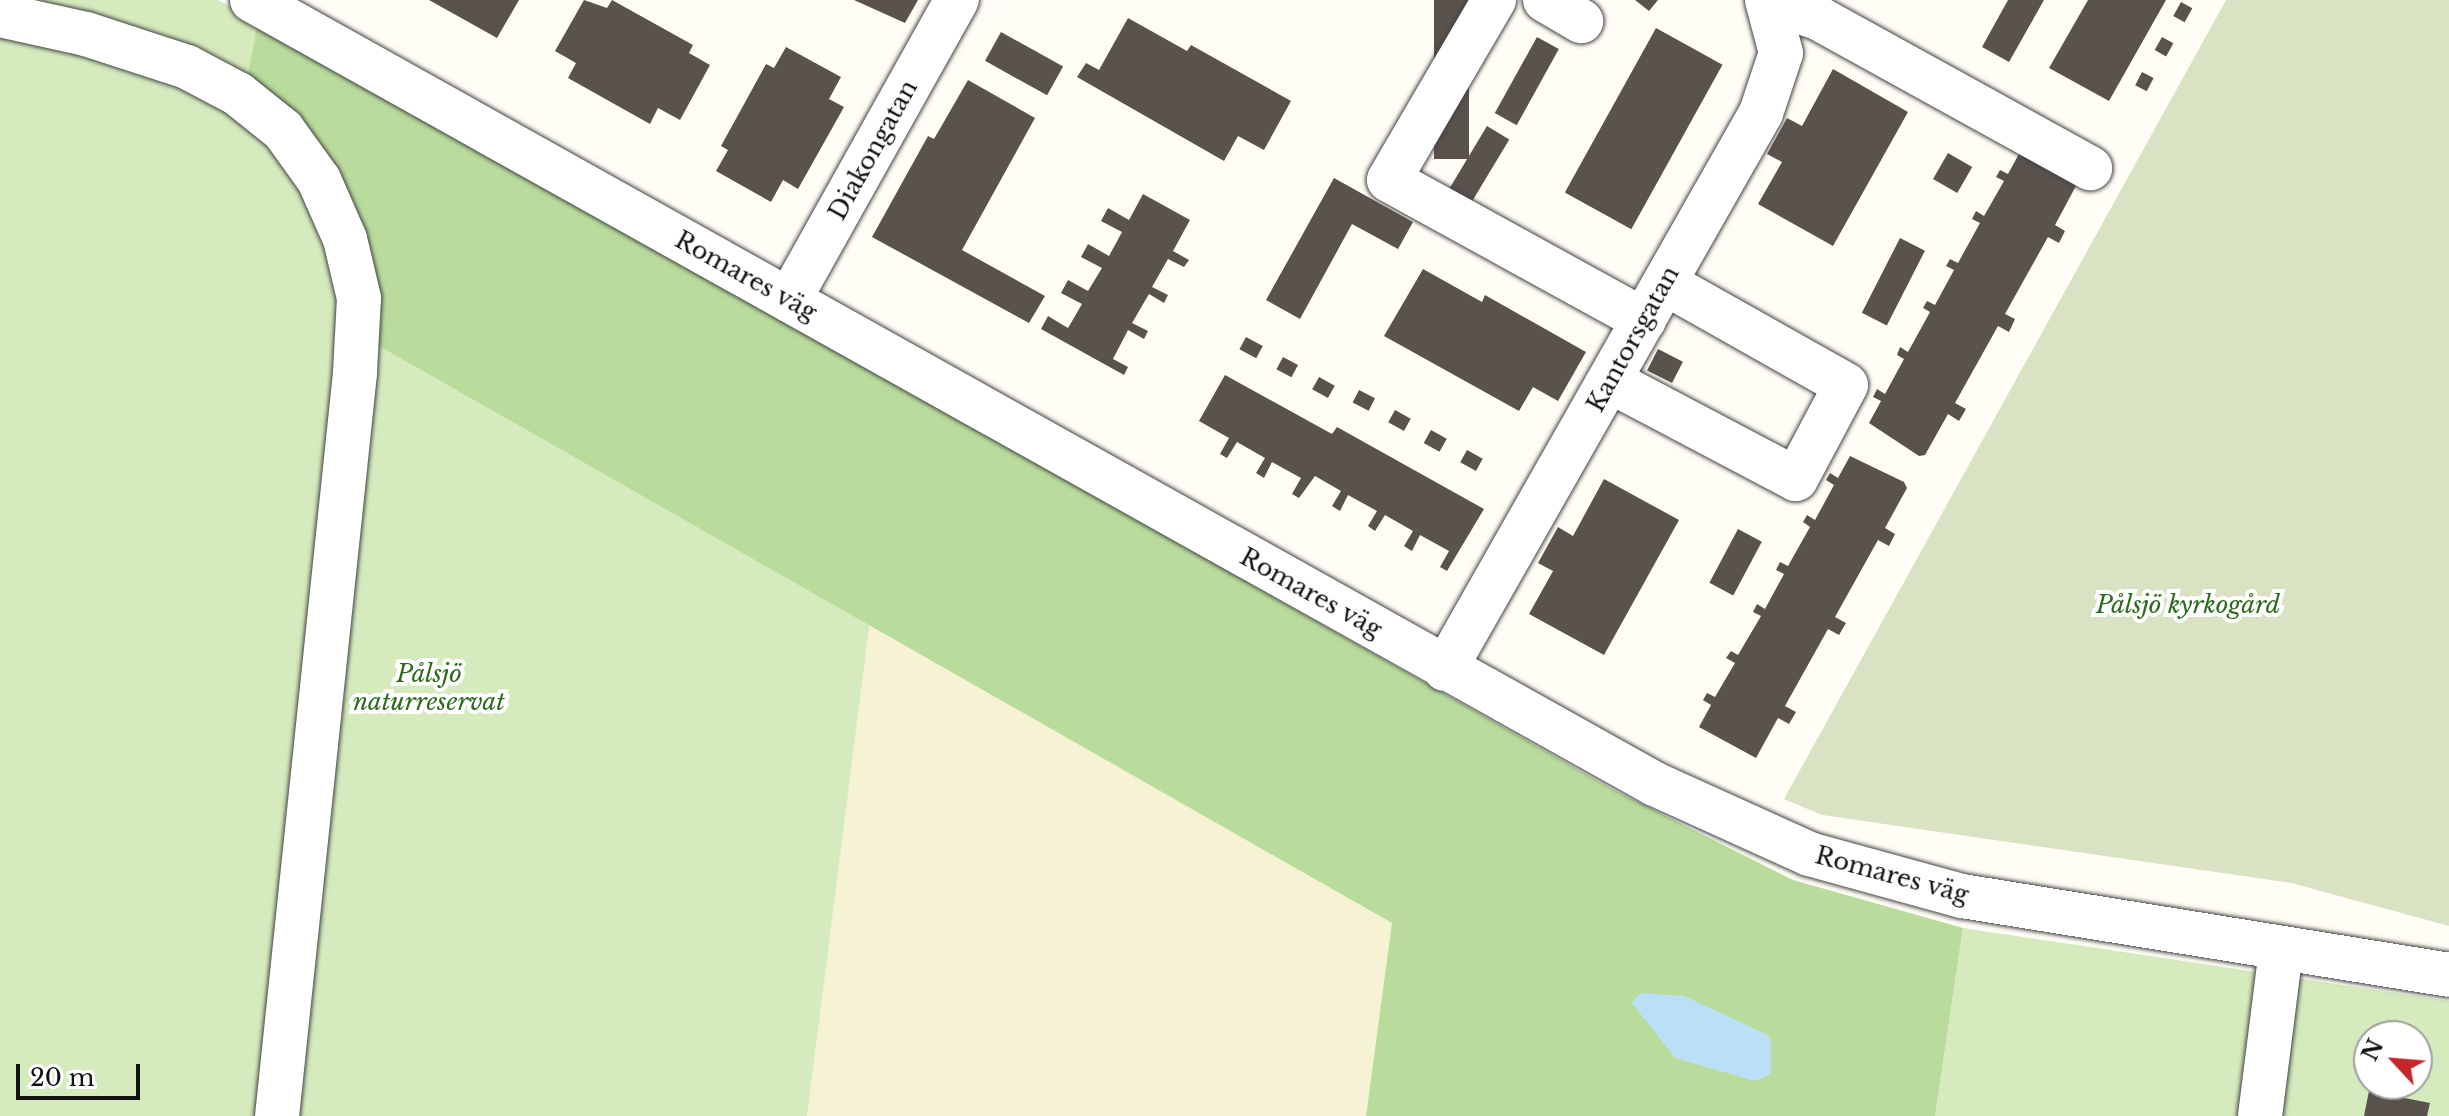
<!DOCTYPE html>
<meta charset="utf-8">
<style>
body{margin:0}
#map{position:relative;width:2449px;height:1116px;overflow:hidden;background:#fffdf5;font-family:"Libre Baskerville",serif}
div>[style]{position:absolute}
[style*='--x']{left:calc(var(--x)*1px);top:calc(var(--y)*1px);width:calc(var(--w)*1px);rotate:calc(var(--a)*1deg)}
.farmland>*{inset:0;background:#f6f3d4}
.green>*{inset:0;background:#d5ebbd}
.forest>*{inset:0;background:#b9dc9c}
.cemetery>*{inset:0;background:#d9e3c4}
.water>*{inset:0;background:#b9e0f7}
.building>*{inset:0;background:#5a524d;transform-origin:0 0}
.roads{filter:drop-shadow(0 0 2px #444) drop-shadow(0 0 2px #444)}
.minor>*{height:44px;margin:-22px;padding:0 22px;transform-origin:22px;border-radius:22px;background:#fff}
span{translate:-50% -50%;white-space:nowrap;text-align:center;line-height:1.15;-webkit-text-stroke:8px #fff;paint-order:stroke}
.street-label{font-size:24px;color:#111}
.park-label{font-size:24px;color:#2f6b1f;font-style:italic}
.north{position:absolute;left:2353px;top:1020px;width:80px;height:80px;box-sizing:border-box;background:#fff;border:2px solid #a0a0a0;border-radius:50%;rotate:296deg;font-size:22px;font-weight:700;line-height:32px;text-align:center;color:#111}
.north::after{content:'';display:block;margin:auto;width:28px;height:36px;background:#c4262e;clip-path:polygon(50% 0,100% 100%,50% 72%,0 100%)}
.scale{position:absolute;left:16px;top:1064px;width:124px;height:36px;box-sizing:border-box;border:4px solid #111;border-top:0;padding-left:10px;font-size:24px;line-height:28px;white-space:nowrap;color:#111;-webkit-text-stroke:6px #fff;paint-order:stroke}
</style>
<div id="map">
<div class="farmland">
<i style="clip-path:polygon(374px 343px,1393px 923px,1366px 1116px,293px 1116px)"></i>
</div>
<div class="green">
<i style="clip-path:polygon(0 0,218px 0,258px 21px,891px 454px,807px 1116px,0 1116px)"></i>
<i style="clip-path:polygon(evenodd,1963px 928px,2449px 1001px,2449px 1116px,1935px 1116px,1963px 928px,2369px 1036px,2417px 1036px,2417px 1084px,2369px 1084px,2369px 1036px)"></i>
</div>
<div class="forest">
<i style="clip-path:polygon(258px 21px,1614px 790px,1793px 880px,1963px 928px,1935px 1116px,1366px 1116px,1392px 923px,374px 343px,247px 80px)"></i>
</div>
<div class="cemetery">
<i style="clip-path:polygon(2226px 0,2449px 0,2449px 926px,2291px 883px,1822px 815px,1784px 799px)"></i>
</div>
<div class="water">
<i style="clip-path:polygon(1640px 993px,1684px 996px,1766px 1034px,1771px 1041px,1771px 1074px,1755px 1081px,1675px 1058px,1632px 1003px)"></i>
</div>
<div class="building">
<i style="clip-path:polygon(429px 0,519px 0,497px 38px)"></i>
<i style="clip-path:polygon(584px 0,607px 8px,612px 0,693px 45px,689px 53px,710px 65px,680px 120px,658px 108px,650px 124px,568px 78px,576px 63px,555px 51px)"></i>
<i style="clip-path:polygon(854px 0,918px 0,905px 23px)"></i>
<i style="left:1434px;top:0;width:35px;height:159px"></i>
<i style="clip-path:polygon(1635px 0,1658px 0,1649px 11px)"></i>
<i style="clip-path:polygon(2008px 0,2044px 0,2009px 62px,1982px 47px)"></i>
<i style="clip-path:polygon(2088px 0,2166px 0,2109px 101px,2049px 68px)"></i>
<i style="left:2181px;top:2px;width:13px;height:16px;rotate:29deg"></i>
<i style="clip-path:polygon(1128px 18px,1187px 51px,1191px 45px,1291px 101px,1264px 150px,1238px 136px,1224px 161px,1077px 77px,1086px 63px,1099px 70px)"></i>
<i style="left:1656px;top:28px;width:76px;height:188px;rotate:29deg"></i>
<i style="left:1001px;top:32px;width:71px;height:33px;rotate:29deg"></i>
<i style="left:1537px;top:37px;width:25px;height:87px;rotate:29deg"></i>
<i style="left:2162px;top:37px;width:13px;height:15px;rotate:29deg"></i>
<i style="clip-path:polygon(786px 47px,841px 77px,829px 99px,844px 107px,798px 189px,783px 180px,771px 202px,716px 171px,728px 150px,721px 146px,766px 64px,774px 68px)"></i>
<i style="clip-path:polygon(1833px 69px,1908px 112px,1833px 246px,1758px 204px,1782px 162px,1767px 154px,1787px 118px,1802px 126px)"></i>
<i style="left:2142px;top:72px;width:13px;height:15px;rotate:27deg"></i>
<i style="clip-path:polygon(968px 80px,1035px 118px,962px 250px,1045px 296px,1029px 323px,872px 237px,928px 136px,934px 139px)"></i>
<i style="left:1487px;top:126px;width:26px;height:75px;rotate:31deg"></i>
<i style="clip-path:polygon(2020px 152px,2077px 184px,2055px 225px,2065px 231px,2059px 243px,2048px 237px,2005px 314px,2015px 319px,2009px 332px,1998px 326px,1955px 403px,1966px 409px,1959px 421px,1948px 414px,1925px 455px,1919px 456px,1869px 423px,1881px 401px,1873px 397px,1877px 389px,1885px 394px,1904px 359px,1897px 355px,1900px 347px,1908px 352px,1930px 312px,1923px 308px,1927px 301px,1935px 305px,1954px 270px,1946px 266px,1950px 259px,1958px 263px,1980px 223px,1972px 219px,1976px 211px,1984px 216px,2004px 181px,1996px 177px,2000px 170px,2008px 174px)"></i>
<i style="left:1948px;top:153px;width:28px;height:30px;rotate:30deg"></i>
<i style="clip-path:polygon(1334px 178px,1413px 222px,1398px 249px,1352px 224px,1300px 319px,1266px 300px)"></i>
<i style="clip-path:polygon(1143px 194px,1190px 220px,1173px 251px,1189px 260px,1184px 267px,1168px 259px,1152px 287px,1168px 295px,1164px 303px,1149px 294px,1132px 323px,1148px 331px,1144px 339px,1128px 330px,1113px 359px,1128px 367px,1124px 375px,1041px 329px,1048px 316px,1068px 328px,1082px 304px,1061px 293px,1068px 280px,1088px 291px,1102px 268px,1081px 257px,1088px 244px,1109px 256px,1122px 232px,1101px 221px,1108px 208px,1129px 220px)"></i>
<i style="left:1900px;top:238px;width:28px;height:84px;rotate:27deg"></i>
<i style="clip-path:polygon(1423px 269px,1482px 302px,1485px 295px,1586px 352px,1558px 401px,1533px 387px,1519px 411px,1384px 336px)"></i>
<i style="left:1246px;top:337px;width:19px;height:14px;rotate:28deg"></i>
<i style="left:1658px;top:349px;width:28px;height:24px;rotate:27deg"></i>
<i style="left:1283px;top:357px;width:17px;height:14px;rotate:28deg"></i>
<i style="clip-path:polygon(1225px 375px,1332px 434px,1337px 427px,1484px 509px,1447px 571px,1440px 567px,1449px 551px,1420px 535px,1412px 551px,1404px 546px,1413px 531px,1385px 515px,1375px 531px,1368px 526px,1377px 511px,1348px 495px,1340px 511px,1332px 506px,1341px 491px,1315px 476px,1299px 498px,1292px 494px,1301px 478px,1272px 462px,1264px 478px,1256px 473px,1265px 458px,1237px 442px,1227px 458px,1220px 454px,1229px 438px,1199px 421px)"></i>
<i style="left:1319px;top:377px;width:18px;height:14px;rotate:29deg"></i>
<i style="left:1359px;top:390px;width:18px;height:14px;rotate:27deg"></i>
<i style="left:1395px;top:410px;width:18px;height:14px;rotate:29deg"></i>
<i style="left:1431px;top:430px;width:18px;height:15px;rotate:29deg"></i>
<i style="left:1467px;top:450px;width:18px;height:14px;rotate:29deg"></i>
<i style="clip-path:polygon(1850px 456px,1904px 482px,1907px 488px,1885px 528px,1895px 534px,1889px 546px,1878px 540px,1835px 617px,1846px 623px,1839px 635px,1828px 629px,1785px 706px,1796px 712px,1789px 724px,1778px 718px,1756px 758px,1699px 727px,1711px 705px,1703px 700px,1707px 693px,1715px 697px,1735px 663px,1726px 658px,1731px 651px,1738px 655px,1761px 616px,1753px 612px,1757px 604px,1765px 609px,1784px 574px,1776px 570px,1780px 562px,1788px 566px,1810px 527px,1803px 522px,1807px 515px,1815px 520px,1834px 485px,1826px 480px,1830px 473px,1838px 478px)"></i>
<i style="clip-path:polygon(1604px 479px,1679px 520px,1604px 655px,1529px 614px,1553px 571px,1538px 563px,1558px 527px,1573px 536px)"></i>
<i style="left:1738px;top:529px;width:27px;height:61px;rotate:28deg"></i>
<i style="clip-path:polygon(2369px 1091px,2430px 1103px,2427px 1116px,2364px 1116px)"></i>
</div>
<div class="roads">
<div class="minor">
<i style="--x:252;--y:0;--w:1607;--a:29.2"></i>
<i style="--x:1655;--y:784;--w:169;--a:24.4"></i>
<i style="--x:1809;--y:854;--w:159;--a:15.4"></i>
<i style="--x:1962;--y:896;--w:493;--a:9.2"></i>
<i style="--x:1494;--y:0;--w:208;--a:120.3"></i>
<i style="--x:1389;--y:180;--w:291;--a:28.8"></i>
<i style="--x:1545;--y:0;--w:42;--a:30.3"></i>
<i style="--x:1772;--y:13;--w:22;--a:-8"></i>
<i style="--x:1794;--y:10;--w:25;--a:18"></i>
<i style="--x:1818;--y:18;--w:311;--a:28.9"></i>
<i style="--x:0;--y:15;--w:88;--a:12.5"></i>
<i style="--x:86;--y:34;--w:106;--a:18.1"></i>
<i style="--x:187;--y:67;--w:58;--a:27.9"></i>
<i style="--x:238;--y:94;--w:58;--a:38.7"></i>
<i style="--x:283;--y:130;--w:62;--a:54.2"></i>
<i style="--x:319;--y:180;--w:64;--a:66.2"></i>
<i style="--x:345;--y:239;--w:61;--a:76.7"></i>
<i style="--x:359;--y:298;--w:75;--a:93.1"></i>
<i style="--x:355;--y:373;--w:747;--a:95.99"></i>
<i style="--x:789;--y:300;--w:344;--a:-60.8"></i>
<i style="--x:1610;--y:381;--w:210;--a:27.8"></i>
<i style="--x:1796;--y:479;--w:106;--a:-62"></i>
<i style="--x:1846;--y:385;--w:208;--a:-150.6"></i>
<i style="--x:1445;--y:669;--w:640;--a:-60.39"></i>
<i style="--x:1761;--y:113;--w:63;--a:-71.6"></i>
<i style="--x:1781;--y:53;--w:55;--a:-104.8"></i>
<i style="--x:2260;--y:1116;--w:167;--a:-82.8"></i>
</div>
</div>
<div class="street-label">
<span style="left:873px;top:150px;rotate:-61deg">Diakongatan</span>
<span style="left:746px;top:276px;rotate:29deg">Romares väg</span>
<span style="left:1633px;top:339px;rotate:-61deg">Kantorsgatan</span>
<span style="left:1311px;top:593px;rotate:29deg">Romares väg</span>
<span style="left:1892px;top:875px;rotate:15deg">Romares väg</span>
</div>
<div class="park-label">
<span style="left:2188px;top:605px">Pålsjö kyrkogård</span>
<span style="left:429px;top:688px">Pålsjö<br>naturreservat</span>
</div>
<div class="north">N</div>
<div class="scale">20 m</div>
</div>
